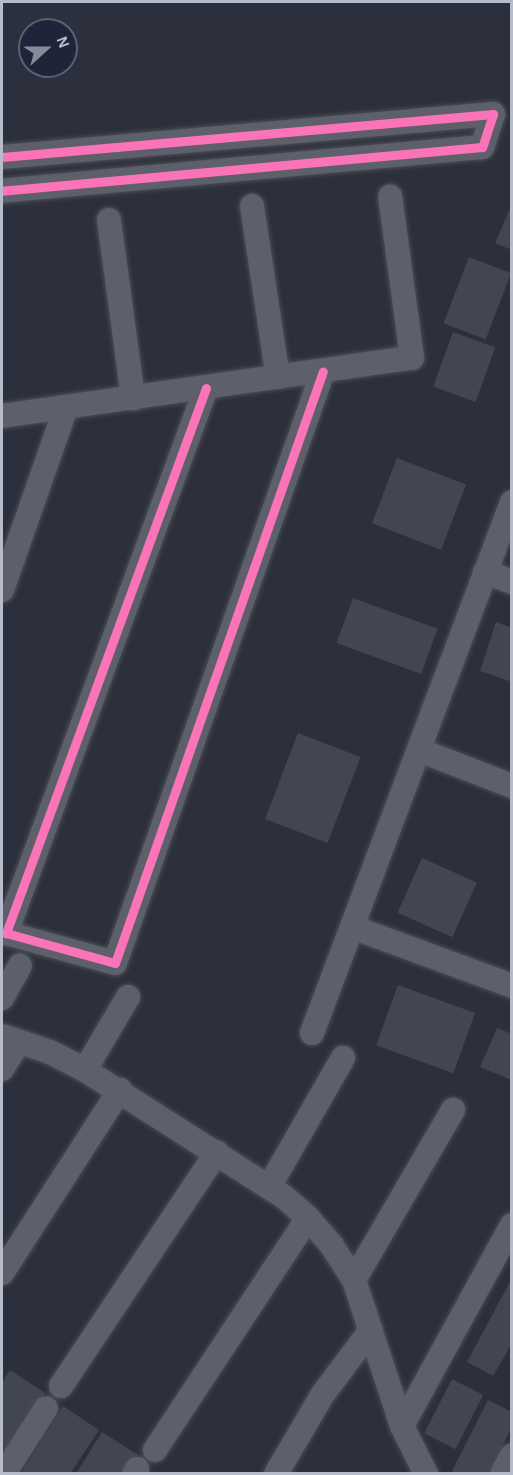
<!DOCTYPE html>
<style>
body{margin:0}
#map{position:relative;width:513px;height:1475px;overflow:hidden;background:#2c303c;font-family:"Alegreya Sans",sans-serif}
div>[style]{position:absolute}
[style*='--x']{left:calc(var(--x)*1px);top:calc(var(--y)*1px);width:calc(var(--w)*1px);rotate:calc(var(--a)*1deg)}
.building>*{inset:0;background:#424651;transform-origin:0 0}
.roads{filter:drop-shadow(0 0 2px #4a4d56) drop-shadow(0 0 2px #4a4d56)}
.street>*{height:24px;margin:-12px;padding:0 12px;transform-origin:12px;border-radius:12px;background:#5d606a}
.cycleway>*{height:9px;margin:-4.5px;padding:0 4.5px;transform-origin:4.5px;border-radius:4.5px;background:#fb73b8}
span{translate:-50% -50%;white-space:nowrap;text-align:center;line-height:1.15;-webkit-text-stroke:4.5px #1e2538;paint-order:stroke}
.frame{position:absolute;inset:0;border:3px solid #b7bccd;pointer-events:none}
.north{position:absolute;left:18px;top:18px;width:60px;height:60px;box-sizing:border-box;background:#1e2538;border:2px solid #5b6174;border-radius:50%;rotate:69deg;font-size:16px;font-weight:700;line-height:24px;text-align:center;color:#b7bccd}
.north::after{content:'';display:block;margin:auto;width:21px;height:27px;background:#868b9a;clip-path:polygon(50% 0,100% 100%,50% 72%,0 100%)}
</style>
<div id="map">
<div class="building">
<i style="clip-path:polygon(512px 204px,512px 250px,495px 243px)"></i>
<i style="left:469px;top:257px;width:45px;height:71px;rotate:21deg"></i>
<i style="left:453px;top:332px;width:45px;height:58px;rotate:20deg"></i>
<i style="left:397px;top:458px;width:74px;height:70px;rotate:21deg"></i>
<i style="left:353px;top:598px;width:90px;height:48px;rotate:20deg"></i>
<i style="clip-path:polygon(496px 622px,512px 628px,512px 682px,480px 671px)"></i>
<i style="left:298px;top:733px;width:67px;height:92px;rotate:21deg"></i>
<i style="left:422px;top:858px;width:60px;height:60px;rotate:24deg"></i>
<i style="left:398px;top:985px;width:82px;height:64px;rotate:20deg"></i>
<i style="clip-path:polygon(497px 1028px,512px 1034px,512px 1080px,480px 1067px)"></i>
<i style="clip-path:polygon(512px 1278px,512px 1343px,493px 1376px,467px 1362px)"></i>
<i style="clip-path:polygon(10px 1370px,45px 1393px,2px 1461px,2px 1383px)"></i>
<i style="left:452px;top:1379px;width:35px;height:61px;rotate:27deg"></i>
<i style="clip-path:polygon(488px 1400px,512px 1412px,512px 1427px,488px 1474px,457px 1474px,452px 1471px)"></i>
<i style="clip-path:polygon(63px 1406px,99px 1430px,70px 1474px,21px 1474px)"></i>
<i style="clip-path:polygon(102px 1432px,138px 1455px,126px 1474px,76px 1474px)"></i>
</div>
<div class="roads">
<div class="street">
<i style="--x:2;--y:157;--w:493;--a:-5"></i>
<i style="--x:493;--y:114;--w:35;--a:108"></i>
<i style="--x:482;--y:147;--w:482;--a:174.8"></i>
<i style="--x:252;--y:206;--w:173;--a:81.4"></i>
<i style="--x:109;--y:220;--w:180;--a:82.3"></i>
<i style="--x:206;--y:388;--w:581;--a:110.15"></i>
<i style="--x:6;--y:933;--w:113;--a:15.4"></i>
<i style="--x:115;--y:963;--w:627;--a:-70.64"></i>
<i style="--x:2;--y:416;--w:414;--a:-8.1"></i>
<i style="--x:412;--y:358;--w:163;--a:-97.7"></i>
<i style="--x:485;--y:572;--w:29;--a:20"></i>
<i style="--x:2;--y:590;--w:194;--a:-70.7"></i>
<i style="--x:419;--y:750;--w:100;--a:21.2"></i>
<i style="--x:352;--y:927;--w:171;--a:20.2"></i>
<i style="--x:2;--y:998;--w:37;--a:-61"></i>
<i style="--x:312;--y:1033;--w:567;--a:-69.36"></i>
<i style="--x:2;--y:1036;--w:51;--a:18.4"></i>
<i style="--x:50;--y:1052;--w:39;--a:27"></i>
<i style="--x:85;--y:1070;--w:235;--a:32.5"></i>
<i style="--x:283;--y:1196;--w:33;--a:41"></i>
<i style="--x:308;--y:1218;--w:37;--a:49"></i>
<i style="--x:332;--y:1246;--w:40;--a:57.1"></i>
<i style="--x:354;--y:1280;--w:154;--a:71.8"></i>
<i style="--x:402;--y:1426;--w:54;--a:63.4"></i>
<i style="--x:2;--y:1069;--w:32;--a:-58"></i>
<i style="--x:85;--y:1070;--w:85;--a:-59.5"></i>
<i style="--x:269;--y:1187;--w:149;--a:-60.2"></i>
<i style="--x:2;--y:1273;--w:218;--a:-57.2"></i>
<i style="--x:354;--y:1280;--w:197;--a:-59.8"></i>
<i style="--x:61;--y:1386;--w:281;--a:-56.3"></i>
<i style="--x:402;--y:1426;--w:229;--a:-61.3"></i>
<i style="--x:155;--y:1450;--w:278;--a:-56.6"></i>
<i style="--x:4;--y:1474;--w:78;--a:-57.5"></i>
<i style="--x:134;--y:1474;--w:6;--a:-59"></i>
<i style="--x:276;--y:1474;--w:93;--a:-59.6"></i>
<i style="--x:323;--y:1394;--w:80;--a:-53.1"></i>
<i style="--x:502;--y:1474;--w:21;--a:-62"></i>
</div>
</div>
<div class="cycleway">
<i style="--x:2;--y:157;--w:493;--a:-5"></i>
<i style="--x:493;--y:114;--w:35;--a:108"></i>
<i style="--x:482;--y:147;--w:482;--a:174.8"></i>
<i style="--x:206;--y:388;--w:581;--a:110.15"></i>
<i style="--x:6;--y:933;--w:113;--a:15.4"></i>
<i style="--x:115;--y:963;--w:627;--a:-70.64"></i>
</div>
<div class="frame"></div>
<div class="north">N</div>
</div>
